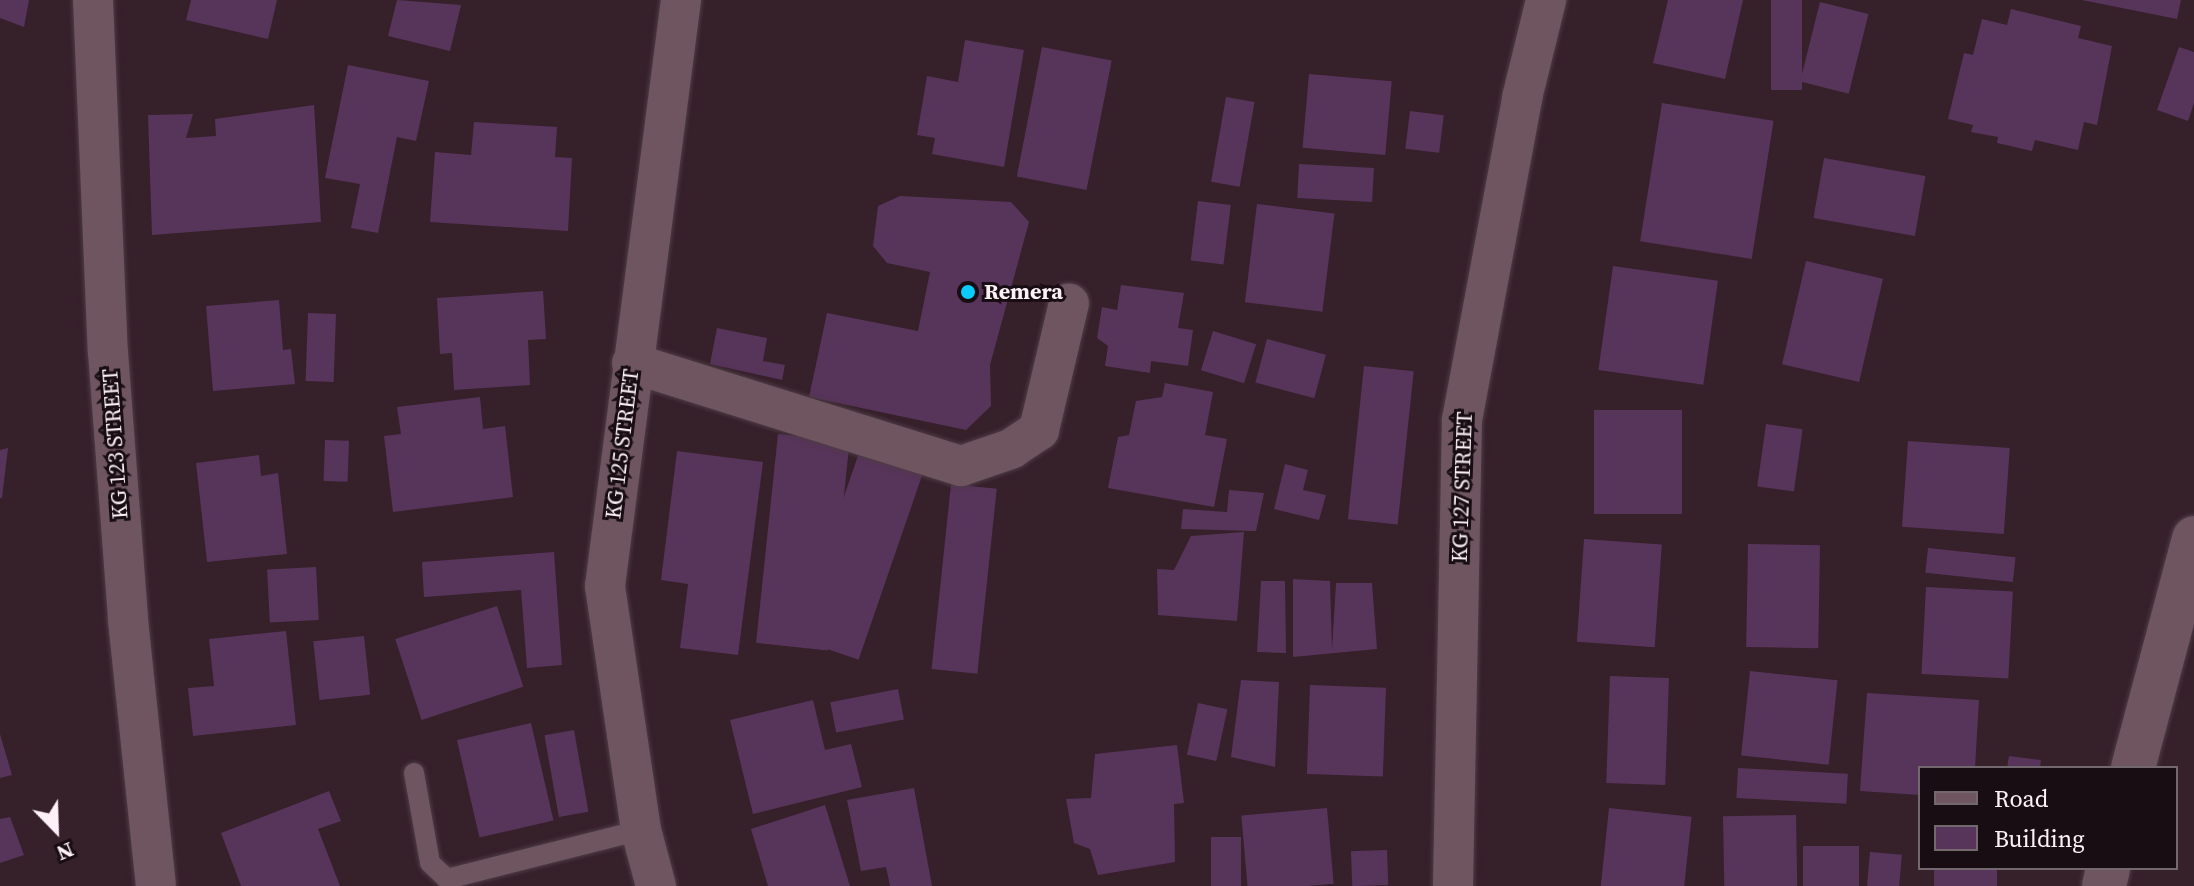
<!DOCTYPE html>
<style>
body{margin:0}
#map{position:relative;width:2194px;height:886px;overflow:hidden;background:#36202a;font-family:"Source Serif 4",serif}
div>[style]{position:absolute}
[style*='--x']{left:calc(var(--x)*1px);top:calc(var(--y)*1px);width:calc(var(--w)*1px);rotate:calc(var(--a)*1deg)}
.building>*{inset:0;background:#57345a;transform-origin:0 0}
.roads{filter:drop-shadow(0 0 2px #4e3c45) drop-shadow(0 0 2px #4e3c45)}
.service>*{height:20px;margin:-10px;padding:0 10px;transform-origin:10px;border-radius:10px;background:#6e5560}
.minor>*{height:40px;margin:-20px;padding:0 20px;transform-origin:20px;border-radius:20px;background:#6e5560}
.tertiary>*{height:44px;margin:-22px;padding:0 22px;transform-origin:22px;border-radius:22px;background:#6e5560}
.dots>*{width:22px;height:22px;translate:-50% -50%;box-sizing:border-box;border:4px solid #170d12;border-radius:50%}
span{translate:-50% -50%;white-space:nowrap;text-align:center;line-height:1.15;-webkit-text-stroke:6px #170d12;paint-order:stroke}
.poi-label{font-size:22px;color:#fdf1f6;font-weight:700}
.left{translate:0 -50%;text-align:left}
.street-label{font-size:22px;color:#fdf1f6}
.legend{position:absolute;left:1918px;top:766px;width:260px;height:104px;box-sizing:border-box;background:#170d12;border:2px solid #73686d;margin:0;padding:10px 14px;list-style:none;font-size:24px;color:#fdf1f6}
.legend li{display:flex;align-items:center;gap:16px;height:40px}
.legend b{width:40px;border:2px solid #73686d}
.north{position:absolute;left:16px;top:790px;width:80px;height:80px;-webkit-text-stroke:6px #170d12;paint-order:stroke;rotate:157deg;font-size:22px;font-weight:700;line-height:32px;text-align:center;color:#fdf1f6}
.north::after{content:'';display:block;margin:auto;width:28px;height:36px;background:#fdf1f6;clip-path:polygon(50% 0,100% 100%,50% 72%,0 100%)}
</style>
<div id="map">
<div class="building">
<i style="clip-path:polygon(0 0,29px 0,24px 27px,0 18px)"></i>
<i style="clip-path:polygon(191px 0,277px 0,268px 39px,186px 20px)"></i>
<i style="clip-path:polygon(397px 0,461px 5px,450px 51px,388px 36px)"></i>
<i style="clip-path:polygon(1668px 0,1743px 0,1725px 79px,1653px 63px)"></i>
<i style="left:1771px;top:0;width:31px;height:90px"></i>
<i style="clip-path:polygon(2082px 0,2181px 0,2177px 19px)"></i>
<i style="left:1820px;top:2px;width:50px;height:82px;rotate:14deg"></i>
<i style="clip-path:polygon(2011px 9px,2081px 26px,2078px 38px,2112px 46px,2097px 125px,2084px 122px,2078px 150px,2035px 140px,2032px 151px,1997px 143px,1998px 137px,1971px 132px,1973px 125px,1948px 119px,1964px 53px,1973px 55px,1982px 19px,2007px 25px)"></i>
<i style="clip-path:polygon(965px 40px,1024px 50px,1004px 167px,932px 154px,935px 138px,917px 135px,927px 76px,958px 82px)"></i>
<i style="left:1042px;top:47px;width:71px;height:132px;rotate:11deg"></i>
<i style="clip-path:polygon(2179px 47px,2194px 52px,2194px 103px,2188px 121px,2157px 110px)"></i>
<i style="clip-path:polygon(348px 65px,429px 81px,416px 141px,397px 137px,378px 233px,351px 228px,360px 184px,325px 178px)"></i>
<i style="left:1309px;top:74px;width:83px;height:74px;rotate:5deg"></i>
<i style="left:1226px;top:97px;width:29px;height:86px;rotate:10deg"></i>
<i style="left:1662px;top:103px;width:113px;height:140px;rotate:9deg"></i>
<i style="clip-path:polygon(314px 105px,321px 222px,152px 235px,148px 115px,193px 114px,186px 138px,216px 136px,215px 119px)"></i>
<i style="left:1410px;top:111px;width:34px;height:38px;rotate:7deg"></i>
<i style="clip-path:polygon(474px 122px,557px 127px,555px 157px,572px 158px,568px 231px,430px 222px,435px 152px,471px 155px)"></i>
<i style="left:1824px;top:158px;width:103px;height:61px;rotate:10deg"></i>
<i style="left:1299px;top:164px;width:75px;height:34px;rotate:3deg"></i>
<i style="clip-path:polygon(900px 196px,1011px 202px,1029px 222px,990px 365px,991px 406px,966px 430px,809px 397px,827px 313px,918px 331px,930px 272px,887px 263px,873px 246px,878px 206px)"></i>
<i style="left:1198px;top:201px;width:33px;height:60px;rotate:7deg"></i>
<i style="left:1257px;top:204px;width:78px;height:99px;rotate:7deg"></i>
<i style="left:1806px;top:261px;width:79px;height:106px;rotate:13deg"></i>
<i style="left:1613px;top:266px;width:106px;height:105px;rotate:8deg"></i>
<i style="clip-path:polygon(1121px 285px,1184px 293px,1178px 328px,1193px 330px,1188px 366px,1151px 361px,1150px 373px,1105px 366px,1108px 346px,1097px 338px,1102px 307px,1117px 310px)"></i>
<i style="clip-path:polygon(543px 291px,546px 339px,528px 340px,530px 385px,454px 390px,452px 353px,440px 354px,437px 298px)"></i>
<i style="clip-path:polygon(279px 300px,283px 350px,291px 349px,295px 384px,213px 391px,206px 306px)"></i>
<i style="left:308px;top:313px;width:28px;height:68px;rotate:2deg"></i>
<i style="clip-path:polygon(717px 328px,767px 338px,763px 361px,785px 365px,782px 380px,710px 364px)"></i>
<i style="left:1213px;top:331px;width:45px;height:41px;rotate:17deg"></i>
<i style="left:1267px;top:339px;width:61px;height:45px;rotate:15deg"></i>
<i style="left:1364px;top:366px;width:50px;height:154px;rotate:6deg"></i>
<i style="clip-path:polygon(1165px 383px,1213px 392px,1205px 435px,1227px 439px,1214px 507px,1108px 488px,1118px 437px,1129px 435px,1136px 401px,1162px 397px)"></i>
<i style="clip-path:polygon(480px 397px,483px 429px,505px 426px,513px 497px,393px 512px,384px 436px,401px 434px,397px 407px)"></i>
<i style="left:1682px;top:410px;width:104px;height:88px;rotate:90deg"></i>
<i style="left:1766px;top:424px;width:37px;height:63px;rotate:8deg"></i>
<i style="left:778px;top:434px;width:72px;height:210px;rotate:6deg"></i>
<i style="left:325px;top:440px;width:24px;height:41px;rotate:2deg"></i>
<i style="left:1908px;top:441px;width:102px;height:86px;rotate:4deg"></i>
<i style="left:861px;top:447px;width:67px;height:202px;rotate:19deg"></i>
<i style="clip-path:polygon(8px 448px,2px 498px,0 498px,0 450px)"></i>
<i style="clip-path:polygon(677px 451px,763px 462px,738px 655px,680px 648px,688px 584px,661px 580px)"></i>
<i style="clip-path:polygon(259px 455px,261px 476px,278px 473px,287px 554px,207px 562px,196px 463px)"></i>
<i style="clip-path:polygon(1285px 464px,1308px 470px,1303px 490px,1326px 495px,1319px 520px,1274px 509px)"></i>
<i style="left:951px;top:484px;width:46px;height:186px;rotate:6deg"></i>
<i style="clip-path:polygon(1229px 490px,1264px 493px,1256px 531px,1181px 529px,1183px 509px,1227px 512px)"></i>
<i style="clip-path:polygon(1244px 532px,1237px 621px,1158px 615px,1157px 569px,1174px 570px,1191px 536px)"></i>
<i style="left:1584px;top:539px;width:78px;height:103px;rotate:4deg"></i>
<i style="left:1748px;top:544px;width:72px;height:103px;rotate:1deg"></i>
<i style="left:1928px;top:548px;width:88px;height:25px;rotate:6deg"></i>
<i style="clip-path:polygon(554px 552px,562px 665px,527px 668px,521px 590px,424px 597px,422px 562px)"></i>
<i style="left:316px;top:567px;width:53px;height:49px;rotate:87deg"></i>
<i style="clip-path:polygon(1293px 579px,1330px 581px,1332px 650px,1336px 583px,1372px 583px,1377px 649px,1293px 657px)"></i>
<i style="clip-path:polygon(1261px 581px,1285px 581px,1286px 653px,1257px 652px)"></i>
<i style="left:1926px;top:587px;width:87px;height:87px;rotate:3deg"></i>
<i style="left:497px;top:606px;width:85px;height:107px;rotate:72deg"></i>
<i style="clip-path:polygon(286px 631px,296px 725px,193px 736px,188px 688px,214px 686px,209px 639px)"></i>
<i style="left:364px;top:636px;width:59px;height:51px;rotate:84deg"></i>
<i style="left:1750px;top:671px;width:88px;height:85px;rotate:6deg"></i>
<i style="left:1610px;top:676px;width:59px;height:107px;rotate:2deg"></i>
<i style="clip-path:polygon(1241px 680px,1279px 682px,1275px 767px,1231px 757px)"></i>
<i style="left:1310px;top:685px;width:76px;height:89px;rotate:2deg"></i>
<i style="left:898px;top:689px;width:31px;height:69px;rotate:79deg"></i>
<i style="clip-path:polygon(1867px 693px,1979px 700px,1975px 768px,1920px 768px,1920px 795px,1860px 791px)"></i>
<i style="clip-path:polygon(813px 700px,825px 750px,851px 744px,862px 787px,753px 814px,730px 720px)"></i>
<i style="left:1198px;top:703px;width:30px;height:53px;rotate:12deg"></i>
<i style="left:531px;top:723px;width:100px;height:76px;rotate:77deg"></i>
<i style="left:574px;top:730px;width:83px;height:30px;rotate:80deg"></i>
<i style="clip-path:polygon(0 734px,12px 775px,0 778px)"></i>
<i style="clip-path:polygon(1177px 745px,1184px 803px,1174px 804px,1175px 862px,1098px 875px,1090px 849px,1074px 843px,1066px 799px,1091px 798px,1095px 754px)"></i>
<i style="clip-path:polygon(2009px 756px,2041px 760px,2040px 768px,2007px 768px)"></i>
<i style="left:1738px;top:768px;width:110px;height:30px;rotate:3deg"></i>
<i style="clip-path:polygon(914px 788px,932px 886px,890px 886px,886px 867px,861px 871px,847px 800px)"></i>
<i style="clip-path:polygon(329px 791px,341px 821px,318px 829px,340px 886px,241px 886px,221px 833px)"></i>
<i style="clip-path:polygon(825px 805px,850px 886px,768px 886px,751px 829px)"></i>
<i style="left:1327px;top:808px;width:76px;height:86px;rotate:85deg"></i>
<i style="left:1609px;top:808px;width:83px;height:79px;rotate:6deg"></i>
<i style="left:1796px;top:815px;width:71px;height:73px;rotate:89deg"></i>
<i style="clip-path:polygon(10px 817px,24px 855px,0 863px,0 819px)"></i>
<i style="left:1211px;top:837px;width:30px;height:49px"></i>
<i style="left:1859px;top:846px;width:40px;height:56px;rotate:90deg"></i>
<i style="left:1387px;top:850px;width:35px;height:36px;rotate:88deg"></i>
<i style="left:1870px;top:852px;width:32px;height:34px;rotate:5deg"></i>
<i style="left:1934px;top:868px;width:63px;height:18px"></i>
</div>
<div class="roads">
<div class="service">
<i style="--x:414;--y:773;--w:91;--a:79.9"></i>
<i style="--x:430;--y:863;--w:23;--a:43"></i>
<i style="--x:447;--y:879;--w:200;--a:-14.2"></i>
</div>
<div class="minor">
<i style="--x:93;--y:0;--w:352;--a:87.6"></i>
<i style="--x:108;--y:352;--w:269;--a:85.7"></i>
<i style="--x:128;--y:620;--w:267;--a:84"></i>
<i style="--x:632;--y:363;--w:345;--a:17.4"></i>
<i style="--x:961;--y:466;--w:53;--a:-18.8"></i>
<i style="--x:1011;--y:449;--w:34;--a:-34"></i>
<i style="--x:1039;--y:430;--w:130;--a:-76.7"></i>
<i style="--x:656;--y:886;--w:58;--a:-105"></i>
<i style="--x:641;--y:830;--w:247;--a:-98.4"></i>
<i style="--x:605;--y:586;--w:591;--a:-82.61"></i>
<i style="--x:1453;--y:886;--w:466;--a:-88.9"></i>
<i style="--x:1462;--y:420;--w:328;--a:-79.4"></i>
<i style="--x:1522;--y:98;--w:101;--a:-76.2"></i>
</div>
<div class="tertiary">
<i style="--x:2133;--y:768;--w:238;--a:-75.1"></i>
<i style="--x:2104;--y:886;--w:18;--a:-77"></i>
</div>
</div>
<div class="dots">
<i style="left:968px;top:292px;background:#0bcafa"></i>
</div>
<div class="poi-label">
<span class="left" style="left:984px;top:292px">Remera</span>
</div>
<div class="street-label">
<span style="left:115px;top:444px;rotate:-94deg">KG 123 STREET</span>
<span style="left:622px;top:444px;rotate:-83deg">KG 125 STREET</span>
<span style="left:1462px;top:487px;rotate:-88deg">KG 127 STREET</span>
</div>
<ul class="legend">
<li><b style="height:10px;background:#6e5560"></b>Road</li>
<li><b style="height:22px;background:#57345a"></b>Building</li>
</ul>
<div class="north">N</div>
</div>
